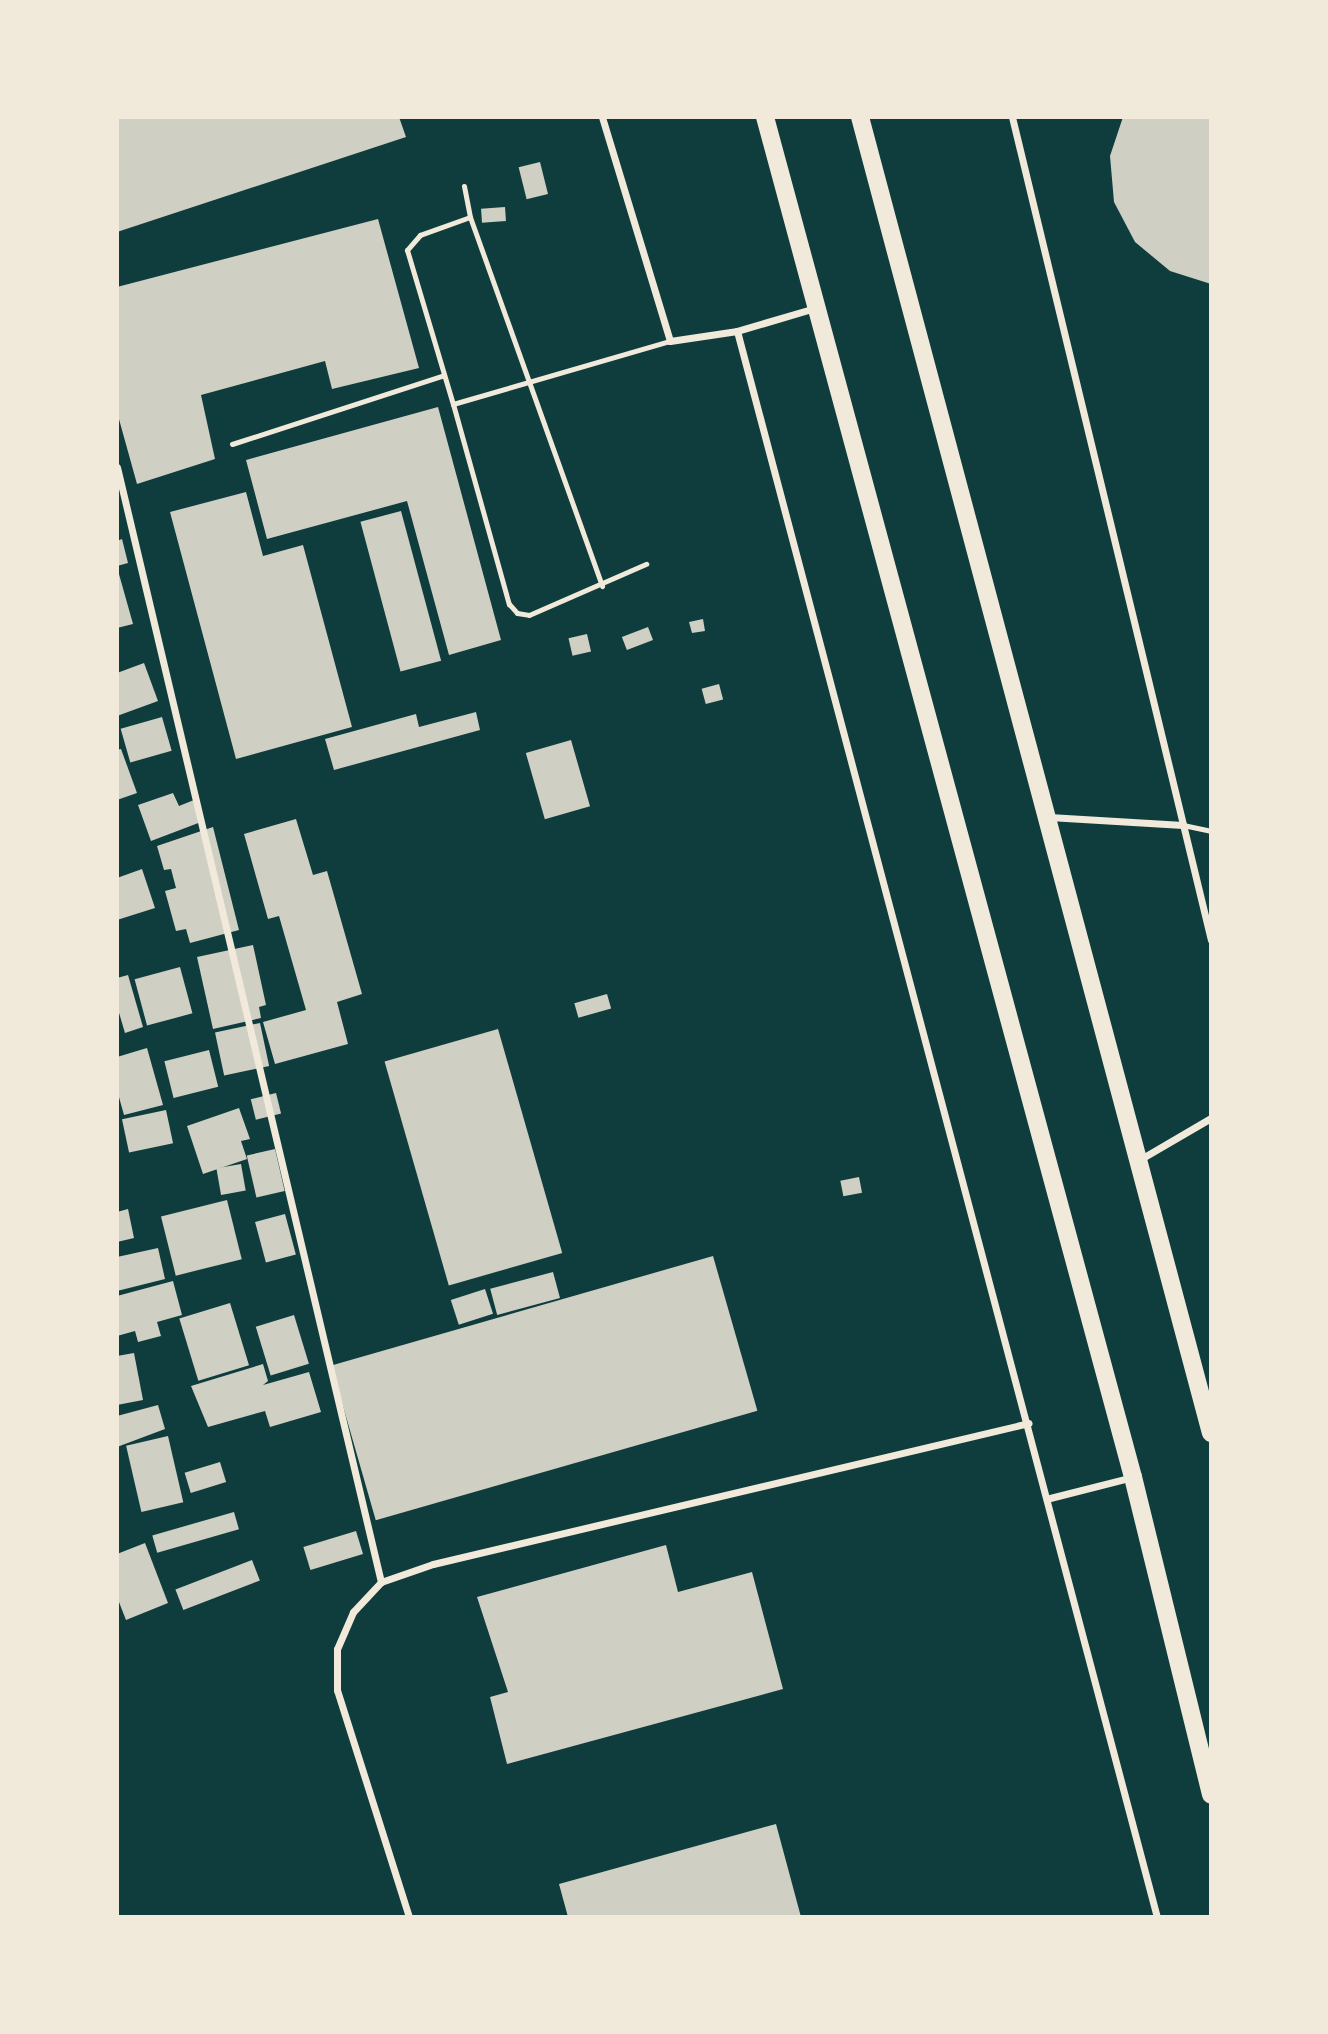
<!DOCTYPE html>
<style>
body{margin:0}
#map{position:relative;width:1328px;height:2034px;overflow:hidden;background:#0f3d3e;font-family:Roboto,sans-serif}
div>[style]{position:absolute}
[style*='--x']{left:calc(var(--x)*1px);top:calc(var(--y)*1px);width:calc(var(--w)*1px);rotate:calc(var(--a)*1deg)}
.building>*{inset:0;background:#cfcfc3;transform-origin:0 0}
.service>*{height:5px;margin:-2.5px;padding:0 2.5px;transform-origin:2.5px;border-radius:2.5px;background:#f1e9da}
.minor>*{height:7px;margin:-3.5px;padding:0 3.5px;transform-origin:3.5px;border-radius:3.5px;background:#f1e9da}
.primary>*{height:18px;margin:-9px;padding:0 9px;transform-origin:9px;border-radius:9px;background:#f1e9da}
span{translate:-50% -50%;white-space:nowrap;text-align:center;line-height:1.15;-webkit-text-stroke:6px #f1e9da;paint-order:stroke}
.frame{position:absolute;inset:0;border:119px solid #f1e9da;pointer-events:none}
</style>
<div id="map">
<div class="building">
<i style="clip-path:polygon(117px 117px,399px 117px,406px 137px,117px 232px)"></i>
<i style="clip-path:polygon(1123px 117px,1211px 117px,1211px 284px,1170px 271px,1135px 242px,1114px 202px,1110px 156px)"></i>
<i style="left:540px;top:162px;width:33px;height:22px;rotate:76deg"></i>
<i style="left:505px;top:207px;width:14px;height:24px;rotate:86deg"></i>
<i style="clip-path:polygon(378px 219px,419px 368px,332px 389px,325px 361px,201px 395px,215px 459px,137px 484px,117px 412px,117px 287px)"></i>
<i style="clip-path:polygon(438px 407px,501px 640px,449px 655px,407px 501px,267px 539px,246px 460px)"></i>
<i style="clip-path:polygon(246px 492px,263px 556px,303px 545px,352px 727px,236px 759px,170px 512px)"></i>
<i style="left:401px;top:511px;width:155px;height:42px;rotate:75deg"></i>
<i style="clip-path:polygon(122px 539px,128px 563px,117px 566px,117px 541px)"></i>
<i style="clip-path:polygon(117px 567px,133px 624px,117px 628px)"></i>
<i style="clip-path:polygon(703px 619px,705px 631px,692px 633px,689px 622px)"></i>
<i style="left:648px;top:627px;width:14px;height:28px;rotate:69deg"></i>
<i style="left:587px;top:634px;width:18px;height:19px;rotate:77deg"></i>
<i style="clip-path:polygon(144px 663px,158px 701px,117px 716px,117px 673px)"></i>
<i style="left:719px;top:684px;width:16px;height:18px;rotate:75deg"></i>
<i style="clip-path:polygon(476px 712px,480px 730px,334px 770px,325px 739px,416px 714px,419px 727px)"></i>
<i style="left:162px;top:717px;width:35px;height:43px;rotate:74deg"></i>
<i style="left:571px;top:740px;width:69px;height:47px;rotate:74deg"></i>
<i style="clip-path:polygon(121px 749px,137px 793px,117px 800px,117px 750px)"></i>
<i style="clip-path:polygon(173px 793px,179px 806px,194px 800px,201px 822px,151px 841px,138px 805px)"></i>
<i style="clip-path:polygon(296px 819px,313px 875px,327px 871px,362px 994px,337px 1002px,348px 1044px,275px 1064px,263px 1022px,306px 1010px,279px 916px,268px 919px,244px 834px)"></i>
<i style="clip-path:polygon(213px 827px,239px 930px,190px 943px,186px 929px,176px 931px,165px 891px,176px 888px,171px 869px,164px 870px,157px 846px)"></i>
<i style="clip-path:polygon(142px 869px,155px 908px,117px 920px,117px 878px)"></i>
<i style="clip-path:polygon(253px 945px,266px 1005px,259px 1007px,261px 1018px,213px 1029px,197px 957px)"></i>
<i style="left:180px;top:967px;width:48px;height:47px;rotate:75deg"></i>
<i style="clip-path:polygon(128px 975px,143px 1027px,125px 1033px,117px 1006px,117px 978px)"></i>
<i style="left:607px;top:994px;width:15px;height:34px;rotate:74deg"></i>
<i style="left:260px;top:1023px;width:44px;height:46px;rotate:78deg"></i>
<i style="left:498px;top:1029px;width:233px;height:118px;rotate:74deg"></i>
<i style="clip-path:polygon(147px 1048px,163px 1105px,124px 1115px,117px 1090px,117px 1057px)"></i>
<i style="left:209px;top:1050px;width:38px;height:46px;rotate:76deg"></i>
<i style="left:276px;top:1093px;width:21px;height:26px;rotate:76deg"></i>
<i style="clip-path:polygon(239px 1108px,250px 1139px,241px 1141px,247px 1159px,203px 1174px,187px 1126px)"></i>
<i style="left:166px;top:1110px;width:34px;height:45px;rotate:78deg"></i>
<i style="left:275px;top:1149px;width:43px;height:29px;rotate:77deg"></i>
<i style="left:241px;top:1164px;width:27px;height:25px;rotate:80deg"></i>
<i style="left:859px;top:1177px;width:16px;height:19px;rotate:79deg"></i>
<i style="left:227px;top:1200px;width:61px;height:68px;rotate:76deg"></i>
<i style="clip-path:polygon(128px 1209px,134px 1238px,117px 1242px,117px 1212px)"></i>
<i style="left:285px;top:1214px;width:42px;height:31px;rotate:75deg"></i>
<i style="clip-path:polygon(158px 1248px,165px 1279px,117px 1291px,117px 1257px)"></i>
<i style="left:713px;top:1256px;width:161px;height:397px;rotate:74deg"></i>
<i style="left:553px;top:1272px;width:27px;height:65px;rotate:75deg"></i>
<i style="clip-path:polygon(173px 1281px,182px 1315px,157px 1322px,161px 1336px,138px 1342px,135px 1331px,117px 1336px,117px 1296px)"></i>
<i style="left:485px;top:1289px;width:26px;height:36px;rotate:72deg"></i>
<i style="left:230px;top:1303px;width:65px;height:53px;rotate:73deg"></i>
<i style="left:294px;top:1315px;width:51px;height:40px;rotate:73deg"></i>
<i style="clip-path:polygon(134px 1353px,143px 1400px,117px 1405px,117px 1356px)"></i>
<i style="clip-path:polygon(263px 1364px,268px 1381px,263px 1385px,309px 1372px,321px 1412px,270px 1427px,265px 1411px,208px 1427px,191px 1386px)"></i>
<i style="clip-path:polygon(158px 1405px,165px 1429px,117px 1447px,117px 1416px)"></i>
<i style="left:168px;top:1436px;width:68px;height:43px;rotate:77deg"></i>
<i style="left:220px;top:1462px;width:21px;height:37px;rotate:73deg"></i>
<i style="left:234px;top:1512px;width:18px;height:85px;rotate:74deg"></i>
<i style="left:356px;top:1531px;width:24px;height:55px;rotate:73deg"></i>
<i style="clip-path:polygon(145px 1543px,168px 1603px,126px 1620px,117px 1597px,117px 1554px)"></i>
<i style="clip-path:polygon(666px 1545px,678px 1592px,752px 1572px,783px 1689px,507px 1764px,490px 1697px,508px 1692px,477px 1597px)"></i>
<i style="left:252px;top:1560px;width:22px;height:82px;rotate:69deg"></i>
<i style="clip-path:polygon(776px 1824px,801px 1917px,568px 1917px,559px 1884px)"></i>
</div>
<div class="service">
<i style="--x:464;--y:186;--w:32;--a:79"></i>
<i style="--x:470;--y:217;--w:53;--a:160.2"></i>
<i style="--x:420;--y:235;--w:20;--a:131"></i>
<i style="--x:407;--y:250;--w:161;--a:73.4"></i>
<i style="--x:453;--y:404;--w:226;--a:-16.2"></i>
<i style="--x:470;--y:217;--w:392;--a:70.3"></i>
<i style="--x:453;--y:404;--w:208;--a:74.4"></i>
<i style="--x:509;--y:604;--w:12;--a:48"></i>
<i style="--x:517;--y:613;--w:12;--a:9"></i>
<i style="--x:529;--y:615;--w:128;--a:-23.6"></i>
<i style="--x:232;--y:444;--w:223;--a:-18"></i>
<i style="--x:1183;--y:825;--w:29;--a:12"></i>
</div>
<div class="minor">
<i style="--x:602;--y:117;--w:234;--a:73.1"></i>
<i style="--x:670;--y:341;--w:68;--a:-8.5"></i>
<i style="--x:1012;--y:117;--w:847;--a:76.41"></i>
<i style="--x:815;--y:308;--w:81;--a:163.6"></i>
<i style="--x:737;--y:331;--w:1641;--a:75.17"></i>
<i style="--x:117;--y:467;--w:1146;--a:76.68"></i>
<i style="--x:1049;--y:817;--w:134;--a:3.4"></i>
<i style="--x:1139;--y:1160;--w:83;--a:-30.3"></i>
<i style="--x:1050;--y:1498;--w:86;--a:-14.2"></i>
<i style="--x:409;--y:1917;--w:238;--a:-107.6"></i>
<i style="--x:337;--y:1690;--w:41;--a:-90"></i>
<i style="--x:337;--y:1649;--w:40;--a:-66.6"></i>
<i style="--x:353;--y:1612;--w:41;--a:-47"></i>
<i style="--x:381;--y:1582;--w:55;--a:-19.1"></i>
<i style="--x:433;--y:1564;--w:612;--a:-13.31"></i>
</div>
<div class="primary">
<i style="--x:765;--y:117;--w:1409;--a:74.86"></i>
<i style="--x:1133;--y:1477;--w:327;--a:76.2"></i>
<i style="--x:860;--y:117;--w:1362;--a:75.07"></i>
</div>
<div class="frame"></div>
</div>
